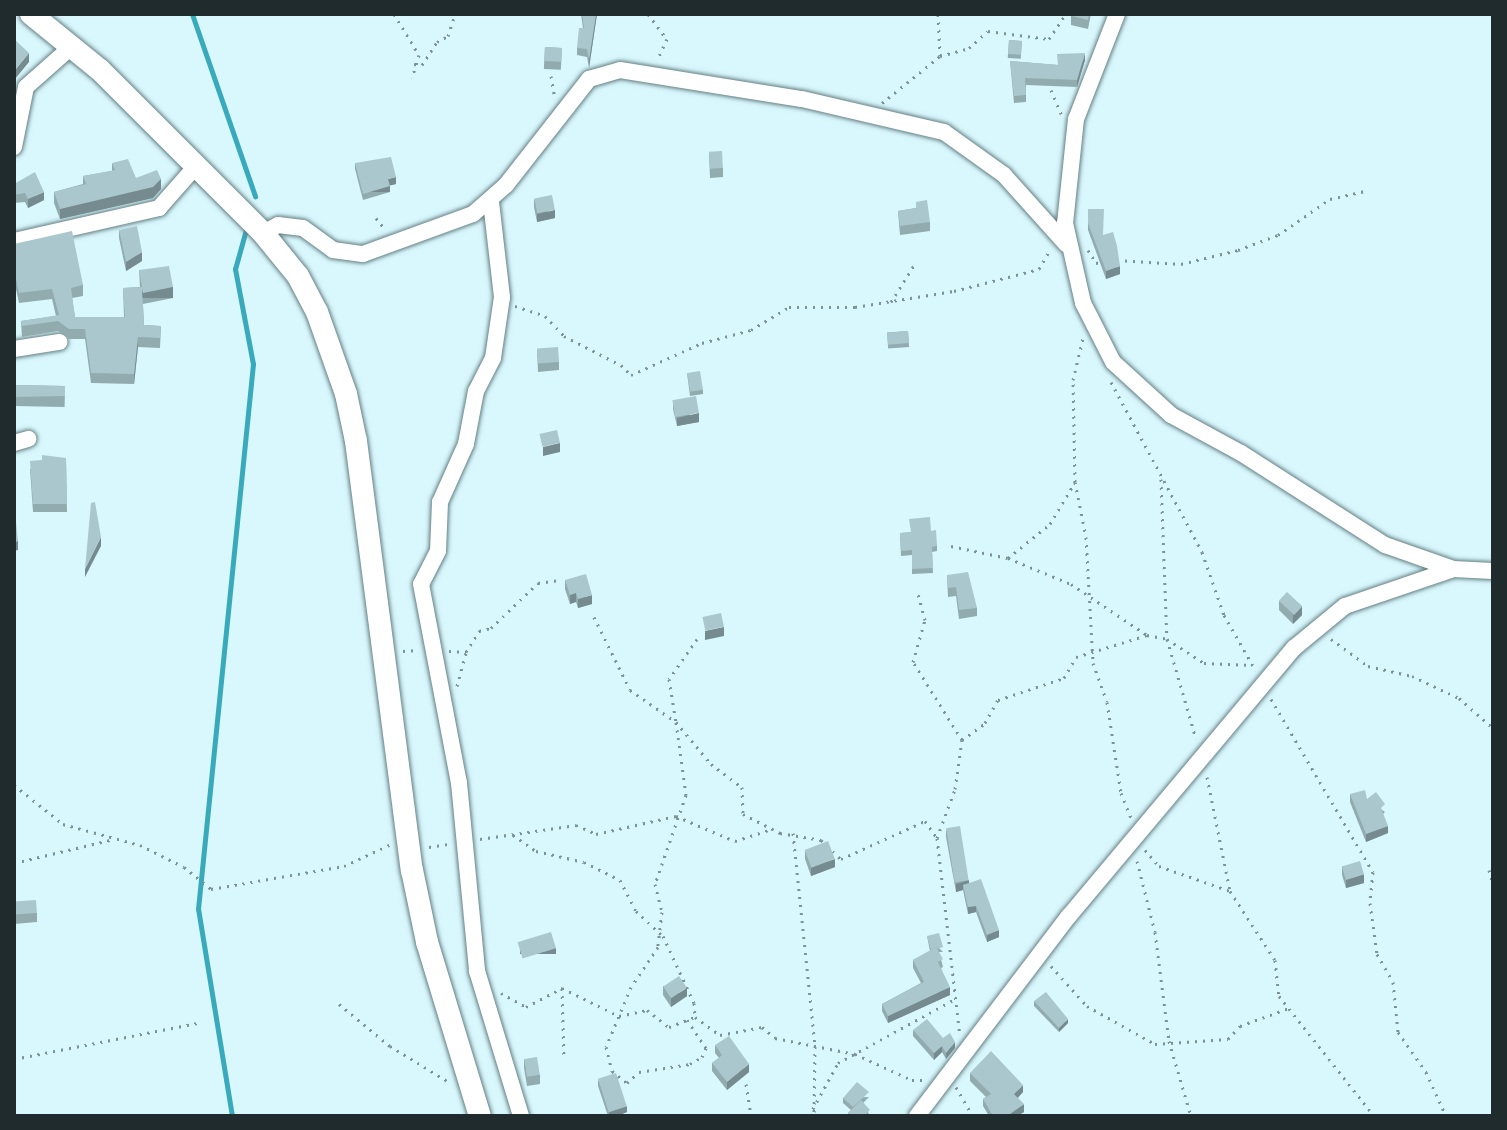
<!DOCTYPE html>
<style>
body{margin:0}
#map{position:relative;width:1507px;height:1130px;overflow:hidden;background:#d9f8fd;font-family:Rubik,sans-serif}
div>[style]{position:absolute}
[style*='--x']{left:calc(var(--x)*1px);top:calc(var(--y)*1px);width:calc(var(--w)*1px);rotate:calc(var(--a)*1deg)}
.stream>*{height:5px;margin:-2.5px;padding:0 2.5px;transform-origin:2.5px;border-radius:2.5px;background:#39aabc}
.path>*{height:3px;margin-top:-1.5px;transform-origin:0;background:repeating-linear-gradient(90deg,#7c9295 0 2px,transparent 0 8px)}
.roads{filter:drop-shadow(0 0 2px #637f84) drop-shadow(0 0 2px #637f84)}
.minor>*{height:16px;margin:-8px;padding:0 8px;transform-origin:8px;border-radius:8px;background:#fff}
.major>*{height:22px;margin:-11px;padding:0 11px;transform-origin:11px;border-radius:11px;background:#fff}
.wall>*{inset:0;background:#91abaf;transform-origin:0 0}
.shaded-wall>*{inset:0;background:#768b8f;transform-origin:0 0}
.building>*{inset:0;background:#a9c7cc;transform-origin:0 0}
span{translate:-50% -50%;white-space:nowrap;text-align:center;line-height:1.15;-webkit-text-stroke:8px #fff;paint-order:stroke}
.frame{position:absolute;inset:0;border:16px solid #1f2b2d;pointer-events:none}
</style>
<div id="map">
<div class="stream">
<i style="--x:192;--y:14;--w:193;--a:70.9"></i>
<i style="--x:232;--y:1116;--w:210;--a:-99.3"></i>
<i style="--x:198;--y:909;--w:548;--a:-84.24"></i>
<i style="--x:253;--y:364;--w:97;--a:-100.7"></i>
<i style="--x:235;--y:269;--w:45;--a:-74.4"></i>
</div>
<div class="path">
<i style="--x:394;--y:14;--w:48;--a:58.6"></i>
<i style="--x:419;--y:55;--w:24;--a:107"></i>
<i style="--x:648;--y:14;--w:31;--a:53"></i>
<i style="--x:667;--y:39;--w:23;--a:115"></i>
<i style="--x:940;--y:56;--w:30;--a:-15"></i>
<i style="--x:969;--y:48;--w:25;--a:-42"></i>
<i style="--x:988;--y:31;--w:62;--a:7.5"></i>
<i style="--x:1049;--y:39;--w:30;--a:-56"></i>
<i style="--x:414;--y:64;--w:8;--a:7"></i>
<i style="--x:422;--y:65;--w:27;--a:-57"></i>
<i style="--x:437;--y:42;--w:13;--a:-29"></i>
<i style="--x:448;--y:36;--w:23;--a:-72"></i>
<i style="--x:551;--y:76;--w:22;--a:80"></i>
<i style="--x:1051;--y:90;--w:26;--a:67"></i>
<i style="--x:882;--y:103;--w:75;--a:-39"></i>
<i style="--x:940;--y:56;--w:42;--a:-92.7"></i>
<i style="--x:376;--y:218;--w:14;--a:51"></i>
<i style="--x:1088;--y:250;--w:15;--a:58"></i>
<i style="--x:1096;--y:263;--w:6;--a:-9"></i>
<i style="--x:1117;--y:260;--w:64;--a:3.6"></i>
<i style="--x:1181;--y:264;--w:59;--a:-13.8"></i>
<i style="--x:1238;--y:250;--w:43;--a:-20.6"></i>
<i style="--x:1278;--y:235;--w:63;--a:-34.7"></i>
<i style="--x:1330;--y:199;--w:39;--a:-13"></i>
<i style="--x:891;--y:302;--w:47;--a:-58"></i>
<i style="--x:515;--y:306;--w:32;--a:18"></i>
<i style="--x:545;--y:316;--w:28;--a:46"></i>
<i style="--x:564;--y:336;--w:64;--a:27"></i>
<i style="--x:621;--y:365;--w:14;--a:45"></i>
<i style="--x:631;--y:375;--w:78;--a:-24.3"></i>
<i style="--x:702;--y:343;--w:51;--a:-14.9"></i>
<i style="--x:751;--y:330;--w:44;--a:-31.2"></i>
<i style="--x:789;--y:307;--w:66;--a:0"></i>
<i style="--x:855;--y:307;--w:100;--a:-9.2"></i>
<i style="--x:954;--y:291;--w:88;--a:-14.5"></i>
<i style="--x:1039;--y:269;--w:22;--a:-60"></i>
<i style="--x:1111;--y:382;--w:193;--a:61.8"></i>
<i style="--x:1202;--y:552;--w:67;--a:70.8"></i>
<i style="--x:1224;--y:615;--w:64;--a:60.3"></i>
<i style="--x:1161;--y:479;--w:160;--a:87.9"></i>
<i style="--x:1167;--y:639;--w:104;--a:73.8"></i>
<i style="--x:1075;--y:482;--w:56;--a:78.7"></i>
<i style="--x:1086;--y:537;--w:126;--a:86.8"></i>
<i style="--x:1093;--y:663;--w:41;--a:70.3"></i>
<i style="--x:1107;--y:702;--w:92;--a:81.3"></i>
<i style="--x:1121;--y:793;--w:27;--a:68"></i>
<i style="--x:951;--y:546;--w:58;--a:11.9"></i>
<i style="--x:1008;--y:558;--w:54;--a:-39"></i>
<i style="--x:1050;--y:524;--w:49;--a:-59.2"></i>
<i style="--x:1075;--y:482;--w:102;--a:-91.1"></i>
<i style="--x:1073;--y:380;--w:43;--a:-76.6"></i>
<i style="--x:1008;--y:558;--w:68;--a:22.4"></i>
<i style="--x:1071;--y:584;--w:92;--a:33.9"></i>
<i style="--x:594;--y:617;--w:81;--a:63.7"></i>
<i style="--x:630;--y:690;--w:56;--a:34.8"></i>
<i style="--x:676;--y:722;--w:74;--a:82.2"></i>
<i style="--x:686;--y:795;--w:94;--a:109.2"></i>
<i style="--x:655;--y:884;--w:29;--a:76"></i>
<i style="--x:662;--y:912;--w:35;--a:97"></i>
<i style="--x:658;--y:947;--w:48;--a:124"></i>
<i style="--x:631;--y:987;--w:65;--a:112.6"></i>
<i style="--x:606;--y:1047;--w:25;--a:76"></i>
<i style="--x:612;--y:1071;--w:19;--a:39"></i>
<i style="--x:627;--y:1083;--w:16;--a:-43"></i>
<i style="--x:639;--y:1072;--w:52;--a:-8.9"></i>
<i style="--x:690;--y:1064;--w:14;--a:-30"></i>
<i style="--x:702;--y:1057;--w:10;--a:-66"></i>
<i style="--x:706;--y:1048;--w:34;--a:-124"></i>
<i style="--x:697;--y:639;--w:49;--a:125"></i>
<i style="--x:669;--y:679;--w:44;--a:80.8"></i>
<i style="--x:676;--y:722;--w:55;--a:50.2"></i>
<i style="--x:711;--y:764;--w:39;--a:37"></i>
<i style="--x:742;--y:787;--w:27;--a:88"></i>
<i style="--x:743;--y:814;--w:42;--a:27.2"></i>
<i style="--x:780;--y:833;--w:42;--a:9.7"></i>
<i style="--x:821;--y:840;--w:28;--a:44"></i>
<i style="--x:841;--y:859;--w:92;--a:-24.3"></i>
<i style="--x:925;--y:821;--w:21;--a:55"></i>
<i style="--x:937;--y:838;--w:52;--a:-69.8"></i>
<i style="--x:955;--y:789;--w:49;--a:-81.9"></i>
<i style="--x:962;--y:740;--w:92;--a:-122.1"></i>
<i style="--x:913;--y:662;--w:44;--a:-74.1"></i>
<i style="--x:925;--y:620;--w:30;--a:-105"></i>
<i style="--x:1331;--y:639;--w:46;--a:36.1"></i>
<i style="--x:1368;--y:666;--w:45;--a:12.8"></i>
<i style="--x:1412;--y:676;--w:52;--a:25.1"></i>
<i style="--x:1459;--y:698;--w:45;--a:41.4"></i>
<i style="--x:403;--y:651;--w:16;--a:-4"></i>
<i style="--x:449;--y:651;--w:17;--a:3"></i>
<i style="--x:457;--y:686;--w:35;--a:-75"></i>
<i style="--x:466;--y:652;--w:25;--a:-58"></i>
<i style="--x:479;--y:631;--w:12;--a:-14"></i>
<i style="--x:491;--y:628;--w:65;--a:-43.8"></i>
<i style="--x:538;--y:583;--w:22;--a:-8"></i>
<i style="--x:1271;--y:699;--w:201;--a:59.5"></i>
<i style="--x:1373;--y:872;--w:31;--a:96"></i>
<i style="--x:1370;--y:903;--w:51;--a:82.2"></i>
<i style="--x:1377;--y:954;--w:32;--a:60"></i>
<i style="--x:1393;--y:982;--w:50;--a:84.3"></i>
<i style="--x:1398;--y:1032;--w:49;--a:55"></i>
<i style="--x:1426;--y:1072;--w:48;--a:65.6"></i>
<i style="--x:962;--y:740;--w:29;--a:-36"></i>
<i style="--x:985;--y:723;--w:26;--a:-61"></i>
<i style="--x:998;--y:700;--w:70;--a:-18.4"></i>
<i style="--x:1064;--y:678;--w:24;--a:-60"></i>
<i style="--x:1076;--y:657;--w:74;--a:-17.2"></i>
<i style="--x:1147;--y:635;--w:20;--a:11"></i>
<i style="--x:1167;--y:639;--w:44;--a:33"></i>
<i style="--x:1204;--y:663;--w:48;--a:2.4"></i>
<i style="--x:1207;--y:777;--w:116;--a:78.6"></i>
<i style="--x:1230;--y:891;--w:82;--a:56.9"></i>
<i style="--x:1275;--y:960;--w:36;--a:84"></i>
<i style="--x:1279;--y:996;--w:153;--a:51.6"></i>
<i style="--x:14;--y:785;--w:63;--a:38.5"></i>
<i style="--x:63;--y:824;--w:80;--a:15.3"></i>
<i style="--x:140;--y:845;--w:49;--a:26.6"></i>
<i style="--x:184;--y:867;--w:35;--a:39"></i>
<i style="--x:211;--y:889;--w:135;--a:-9.8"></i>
<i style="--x:344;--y:866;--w:50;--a:-25"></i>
<i style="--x:793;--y:833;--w:214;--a:84.1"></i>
<i style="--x:815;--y:1046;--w:70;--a:90.8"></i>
<i style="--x:513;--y:835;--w:28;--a:35"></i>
<i style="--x:536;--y:851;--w:49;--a:12.9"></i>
<i style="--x:584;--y:862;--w:40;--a:26.6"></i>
<i style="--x:620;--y:880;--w:35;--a:63"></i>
<i style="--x:636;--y:911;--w:37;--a:43"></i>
<i style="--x:663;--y:936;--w:74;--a:65.2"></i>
<i style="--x:694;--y:1003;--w:14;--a:86"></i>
<i style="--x:937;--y:838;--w:199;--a:83.4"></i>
<i style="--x:480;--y:839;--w:97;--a:-8.3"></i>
<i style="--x:576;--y:825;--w:22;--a:24"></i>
<i style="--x:596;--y:834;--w:82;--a:-12.7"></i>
<i style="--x:676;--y:816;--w:64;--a:23"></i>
<i style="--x:735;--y:841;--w:40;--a:-18"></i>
<i style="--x:429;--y:847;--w:20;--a:-9"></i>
<i style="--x:1145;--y:850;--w:21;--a:49"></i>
<i style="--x:1159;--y:866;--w:75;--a:19.4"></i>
<i style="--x:1137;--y:861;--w:73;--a:75.8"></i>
<i style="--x:1155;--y:932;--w:110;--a:82.7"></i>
<i style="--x:1169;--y:1041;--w:78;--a:73.7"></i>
<i style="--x:14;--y:863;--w:103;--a:-13.5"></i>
<i style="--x:1493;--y:863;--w:8;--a:120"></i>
<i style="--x:1489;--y:870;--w:16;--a:75"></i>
<i style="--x:1051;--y:966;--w:54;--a:48"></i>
<i style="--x:1087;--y:1006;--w:78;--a:29.2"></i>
<i style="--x:1155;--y:1044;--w:73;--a:-3.9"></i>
<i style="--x:1228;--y:1039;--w:18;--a:-47"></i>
<i style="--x:1240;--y:1026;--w:52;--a:-20.2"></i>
<i style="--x:562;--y:988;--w:70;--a:88.4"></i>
<i style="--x:501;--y:993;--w:29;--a:29"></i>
<i style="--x:526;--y:1007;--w:41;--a:-27.8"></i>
<i style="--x:562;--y:988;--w:64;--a:26.2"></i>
<i style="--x:619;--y:1016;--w:29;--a:-12"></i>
<i style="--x:647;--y:1010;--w:28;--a:38"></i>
<i style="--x:669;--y:1027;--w:28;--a:-21"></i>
<i style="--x:695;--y:1017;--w:31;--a:36"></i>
<i style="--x:720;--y:1035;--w:43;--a:-10.8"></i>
<i style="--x:762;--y:1027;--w:17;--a:40"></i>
<i style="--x:775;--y:1038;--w:82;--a:11.3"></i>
<i style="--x:855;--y:1054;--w:63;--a:24.5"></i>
<i style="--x:912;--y:1080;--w:11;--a:0"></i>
<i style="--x:339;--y:1004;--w:66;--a:39.5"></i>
<i style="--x:390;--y:1046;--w:69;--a:31.4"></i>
<i style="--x:14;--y:1059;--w:187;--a:-11.1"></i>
<i style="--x:746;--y:1084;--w:32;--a:81"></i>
<i style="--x:956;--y:1087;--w:34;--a:60"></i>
<i style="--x:809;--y:1116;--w:60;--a:-61.3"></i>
<i style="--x:838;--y:1063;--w:131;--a:-28.7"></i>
</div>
<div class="roads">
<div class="minor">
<i style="--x:1117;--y:14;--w:113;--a:111.3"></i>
<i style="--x:1076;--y:119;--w:105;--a:96"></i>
<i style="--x:1065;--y:223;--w:82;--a:77.3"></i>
<i style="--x:1083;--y:303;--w:66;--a:63"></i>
<i style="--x:1113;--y:362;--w:79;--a:42.4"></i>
<i style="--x:1171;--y:415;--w:80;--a:28.5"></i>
<i style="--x:1241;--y:453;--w:171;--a:32.6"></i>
<i style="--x:1385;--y:545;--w:72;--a:19.4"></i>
<i style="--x:1453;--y:569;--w:40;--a:2.9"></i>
<i style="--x:14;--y:147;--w:61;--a:-78.7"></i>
<i style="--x:26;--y:87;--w:60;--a:-41.6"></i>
<i style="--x:491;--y:202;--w:96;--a:83.4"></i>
<i style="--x:502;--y:297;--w:62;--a:98.4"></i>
<i style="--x:493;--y:358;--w:37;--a:117"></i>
<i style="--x:476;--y:391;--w:54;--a:100.7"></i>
<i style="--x:466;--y:444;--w:64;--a:114.1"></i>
<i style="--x:440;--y:502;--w:49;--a:92.3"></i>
<i style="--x:438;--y:551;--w:37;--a:117"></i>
<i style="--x:421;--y:584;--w:203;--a:79.2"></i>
<i style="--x:459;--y:783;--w:189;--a:84.5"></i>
<i style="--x:477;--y:971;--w:152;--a:73.1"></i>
<i style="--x:263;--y:233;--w:17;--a:-28"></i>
<i style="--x:278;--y:225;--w:25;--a:7"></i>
<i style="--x:303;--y:228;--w:37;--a:36"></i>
<i style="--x:333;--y:250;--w:30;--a:8"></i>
<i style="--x:363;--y:254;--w:117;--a:-20"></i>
<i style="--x:473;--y:214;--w:44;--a:-41.3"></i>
<i style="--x:506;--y:185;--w:135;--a:-51.9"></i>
<i style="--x:589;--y:79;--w:32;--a:-16"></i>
<i style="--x:620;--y:70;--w:184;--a:9.1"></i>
<i style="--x:802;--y:99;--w:146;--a:13.1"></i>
<i style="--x:944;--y:132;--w:74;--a:35.6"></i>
<i style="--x:1004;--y:175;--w:93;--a:48.1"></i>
<i style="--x:14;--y:241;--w:149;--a:-12.8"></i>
<i style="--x:159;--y:208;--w:56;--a:-48.6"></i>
<i style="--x:14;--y:349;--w:46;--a:-8.8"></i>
<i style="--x:14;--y:443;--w:15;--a:-16"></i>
<i style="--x:917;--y:1116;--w:251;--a:-52.8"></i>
<i style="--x:1069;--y:916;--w:350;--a:-50"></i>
<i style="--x:1294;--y:648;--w:66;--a:-39.5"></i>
<i style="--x:1345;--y:606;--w:112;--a:-18.8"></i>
</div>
<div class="major">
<i style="--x:31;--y:14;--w:89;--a:39.1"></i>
<i style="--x:100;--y:70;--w:231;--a:45"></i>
<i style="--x:263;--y:233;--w:55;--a:50.9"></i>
<i style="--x:298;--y:276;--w:41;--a:62.2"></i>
<i style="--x:317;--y:312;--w:87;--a:70.5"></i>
<i style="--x:346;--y:394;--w:48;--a:78"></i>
<i style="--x:356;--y:441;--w:433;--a:82.6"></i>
<i style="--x:412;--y:870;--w:74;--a:78.2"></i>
<i style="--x:427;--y:942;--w:182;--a:73.1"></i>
</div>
</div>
<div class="wall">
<i style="clip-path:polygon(581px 14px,597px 14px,589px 68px,587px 57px,577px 55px,577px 48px,583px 28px)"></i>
<i style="clip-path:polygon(1071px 14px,1091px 14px,1088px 29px,1071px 25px)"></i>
<i style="left:1009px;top:40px;width:13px;height:18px;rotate:4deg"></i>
<i style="left:545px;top:47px;width:17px;height:22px;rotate:3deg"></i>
<i style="clip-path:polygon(1085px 60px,1077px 87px,1026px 85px,1026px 102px,1014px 103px,1010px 61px,1058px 65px)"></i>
<i style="clip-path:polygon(709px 153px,723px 168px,723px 177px,710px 178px)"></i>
<i style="clip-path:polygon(112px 163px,136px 178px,161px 189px,153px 198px,60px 219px,54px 203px,54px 192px,83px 184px,83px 176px,112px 171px)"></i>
<i style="clip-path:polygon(355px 163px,396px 184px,390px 185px,390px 192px,363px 200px,355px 169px)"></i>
<i style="clip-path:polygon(14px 183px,14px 184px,44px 200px,28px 208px,25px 202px,14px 203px)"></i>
<i style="clip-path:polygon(534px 199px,555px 218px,537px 222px,534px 207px)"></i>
<i style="clip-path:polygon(916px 202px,930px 222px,930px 231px,900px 235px,898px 211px,916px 208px)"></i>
<i style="clip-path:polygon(1088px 209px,1103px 235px,1120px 274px,1106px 279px,1088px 230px)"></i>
<i style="clip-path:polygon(119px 230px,142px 261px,126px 271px,119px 238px)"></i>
<i style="clip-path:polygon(14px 244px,83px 285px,83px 296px,72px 298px,75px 317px,124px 317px,123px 288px,140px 287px,139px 270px,173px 298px,143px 304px,144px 325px,161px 326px,160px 348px,138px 347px,134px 384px,91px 383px,85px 339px,69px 339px,58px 331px,22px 337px,21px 321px,56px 316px,52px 299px,19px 303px,14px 280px)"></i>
<i style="left:908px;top:331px;width:16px;height:21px;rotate:86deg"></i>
<i style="clip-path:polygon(537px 349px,559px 362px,559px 370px,538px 372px)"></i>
<i style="clip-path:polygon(687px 373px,703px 390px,703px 394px,690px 396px)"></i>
<i style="left:14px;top:385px;width:51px;height:21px;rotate:1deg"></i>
<i style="clip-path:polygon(673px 401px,699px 422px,677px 426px,673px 409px)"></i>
<i style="clip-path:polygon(66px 458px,67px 512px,33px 512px,30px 469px)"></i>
<i style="clip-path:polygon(931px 531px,937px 546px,937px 551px,932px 552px,933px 573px,912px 574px,912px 555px,901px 556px,900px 533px)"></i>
<i style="clip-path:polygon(947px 575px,977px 608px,977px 616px,959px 619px,956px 596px,948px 597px)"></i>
<i style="clip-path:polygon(565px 580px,592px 604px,578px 608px,576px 602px,570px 604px,565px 589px)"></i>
<i style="clip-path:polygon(1279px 601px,1302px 615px,1293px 624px,1279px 610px)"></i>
<i style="clip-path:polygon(1350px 794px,1367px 799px,1385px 812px,1383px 814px,1388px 833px,1366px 842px,1350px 802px)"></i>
<i style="clip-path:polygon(946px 829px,969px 883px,999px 937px,987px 942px,976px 912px,968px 914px,963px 890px,956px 892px,946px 837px)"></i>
<i style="clip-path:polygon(805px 850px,835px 867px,811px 876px,805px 859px)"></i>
<i style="clip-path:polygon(1342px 866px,1364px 883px,1346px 888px,1342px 875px)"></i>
<i style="clip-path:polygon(14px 903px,37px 913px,37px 922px,14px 924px)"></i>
<i style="clip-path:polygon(927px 936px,943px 952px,939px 952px,943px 967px,941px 968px,950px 995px,888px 1023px,882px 1011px,882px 1004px,921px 983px,913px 968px,913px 960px,930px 951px)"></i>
<i style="clip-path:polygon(663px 986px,687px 996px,671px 1007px,663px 995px)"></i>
<i style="clip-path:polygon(1034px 1001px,1068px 1023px,1059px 1032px,1034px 1006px)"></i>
<i style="clip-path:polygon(913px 1030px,955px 1048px,946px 1059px,942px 1052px,934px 1060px,913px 1036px)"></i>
<i style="clip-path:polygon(715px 1045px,749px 1072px,727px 1090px,712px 1071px,712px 1063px,719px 1058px,715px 1053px)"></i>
<i style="clip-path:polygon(524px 1059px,540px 1075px,540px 1084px,527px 1086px,524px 1068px)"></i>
<i style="clip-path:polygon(970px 1073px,1023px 1092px,1018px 1098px,1024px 1112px,1017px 1116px,989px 1116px,983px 1106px,983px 1099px,986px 1097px,970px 1081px)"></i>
<i style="clip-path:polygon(598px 1080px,627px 1112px,617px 1116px,608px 1116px,598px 1086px)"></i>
<i style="clip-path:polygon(869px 1097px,863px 1103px,870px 1116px,848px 1116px,848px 1113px,851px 1110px,843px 1103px,843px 1098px)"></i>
</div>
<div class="shaded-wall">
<i style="clip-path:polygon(596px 14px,597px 14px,589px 68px,589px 60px)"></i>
<i style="clip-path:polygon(29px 53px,29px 62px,15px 79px,15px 70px)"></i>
<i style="clip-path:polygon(1085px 53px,1085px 60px,1077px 87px,1077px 80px)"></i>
<i style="clip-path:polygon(396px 177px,396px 184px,388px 186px,388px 179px)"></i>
<i style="clip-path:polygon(161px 179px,161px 189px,153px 198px,60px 219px,60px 209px)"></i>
<i style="left:390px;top:186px;width:6px;height:28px;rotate:90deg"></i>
<i style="clip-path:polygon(44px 192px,44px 200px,28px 208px,28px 199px)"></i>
<i style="clip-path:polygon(555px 210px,555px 218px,537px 222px,537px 214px)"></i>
<i style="clip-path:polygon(142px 252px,142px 261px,126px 271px,126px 262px)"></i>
<i style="clip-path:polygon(1120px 266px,1120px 274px,1106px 279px,1106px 271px)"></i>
<i style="left:173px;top:287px;width:11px;height:31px;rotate:90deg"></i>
<i style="clip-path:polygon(138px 337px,138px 347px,134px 384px,134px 374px)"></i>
<i style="clip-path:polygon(699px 413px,699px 422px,677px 426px,677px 418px)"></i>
<i style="clip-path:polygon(560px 443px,560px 452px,543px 456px,543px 447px)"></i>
<i style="clip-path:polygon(101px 537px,101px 546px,85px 577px,85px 569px)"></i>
<i style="clip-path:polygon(18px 541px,18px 550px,14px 551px,14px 542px)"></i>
<i style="clip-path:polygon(576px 593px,576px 602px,570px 604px,570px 595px)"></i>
<i style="clip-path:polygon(592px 595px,592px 604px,578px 608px,578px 599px)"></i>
<i style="clip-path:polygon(1302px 606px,1302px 615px,1293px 624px,1293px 615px)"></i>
<i style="clip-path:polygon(724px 627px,724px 636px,705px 640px,705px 631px)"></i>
<i style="clip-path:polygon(1388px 826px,1388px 833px,1366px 842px,1366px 834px)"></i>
<i style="clip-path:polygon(835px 859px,835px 867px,811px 876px,811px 867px)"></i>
<i style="clip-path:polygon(1364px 874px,1364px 883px,1346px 888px,1346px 879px)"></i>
<i style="clip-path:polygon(969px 880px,969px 888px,963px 885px,963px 890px,956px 892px,956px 884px)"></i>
<i style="clip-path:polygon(976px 906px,976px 912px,968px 914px,968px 907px)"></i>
<i style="clip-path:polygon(999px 930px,999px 937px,987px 942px,987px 935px)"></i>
<i style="left:556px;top:948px;width:6px;height:36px;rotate:90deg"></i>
<i style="clip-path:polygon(950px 987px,950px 995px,888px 1023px,888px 1016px)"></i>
<i style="clip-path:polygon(687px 988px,687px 996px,671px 1007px,671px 998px)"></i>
<i style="clip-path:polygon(1068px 1019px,1068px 1023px,1059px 1032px,1059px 1028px)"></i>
<i style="clip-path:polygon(955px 1042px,955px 1048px,946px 1059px,946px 1053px)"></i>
<i style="clip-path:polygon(942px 1046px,942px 1052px,934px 1060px,934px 1053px)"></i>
<i style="clip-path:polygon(749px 1064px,749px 1072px,727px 1090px,727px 1082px)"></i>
<i style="clip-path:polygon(1023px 1085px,1023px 1092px,1014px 1101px,1014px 1094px)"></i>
<i style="clip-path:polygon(1024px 1104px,1024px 1112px,1017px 1116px,1007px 1116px)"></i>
<i style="clip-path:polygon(627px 1106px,627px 1112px,617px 1116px,609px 1116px,609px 1112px)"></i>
</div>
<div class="building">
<i style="clip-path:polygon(582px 14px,596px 14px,589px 60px,587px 49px,577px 48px,579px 28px,584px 28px)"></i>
<i style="clip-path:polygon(1071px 14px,1089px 14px,1088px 20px,1071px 16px)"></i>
<i style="clip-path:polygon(14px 39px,29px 53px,15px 70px,14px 69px)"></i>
<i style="left:1009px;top:40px;width:13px;height:14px;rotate:4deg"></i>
<i style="left:545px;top:47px;width:17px;height:14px;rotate:3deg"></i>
<i style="clip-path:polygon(1085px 53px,1077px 80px,1025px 78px,1026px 95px,1014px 96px,1010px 61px,1058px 65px,1057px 54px)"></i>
<i style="left:722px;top:151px;width:17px;height:13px;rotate:87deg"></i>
<i style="clip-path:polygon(391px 157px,396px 177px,388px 179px,390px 186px,363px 194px,355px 163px)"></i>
<i style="clip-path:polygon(128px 159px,136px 178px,157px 170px,161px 179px,153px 187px,60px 209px,54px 192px,86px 184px,83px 176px,115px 170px,112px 163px)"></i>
<i style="clip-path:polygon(35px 172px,44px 192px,28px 199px,25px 193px,14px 195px,14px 183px,14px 184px)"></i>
<i style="left:552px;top:195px;width:15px;height:18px;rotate:79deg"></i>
<i style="clip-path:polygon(927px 200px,930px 222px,900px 226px,898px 211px,916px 208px,916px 202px)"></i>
<i style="clip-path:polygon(1088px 209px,1104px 209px,1103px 235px,1113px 232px,1117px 246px,1120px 266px,1106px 271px,1088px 223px)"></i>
<i style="clip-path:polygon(137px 226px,142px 252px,126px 262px,119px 230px)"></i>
<i style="clip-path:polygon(72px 231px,83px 285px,71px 288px,75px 317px,125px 317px,123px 288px,142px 287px,139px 270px,169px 266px,173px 287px,143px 293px,142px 289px,144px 325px,161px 326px,160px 338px,138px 337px,134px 374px,91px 373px,85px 329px,69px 329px,58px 321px,22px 326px,21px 321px,59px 315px,52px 289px,19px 293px,14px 270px,14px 244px)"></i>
<i style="left:908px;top:331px;width:12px;height:21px;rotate:85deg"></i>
<i style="left:558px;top:347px;width:15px;height:21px;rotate:86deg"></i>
<i style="left:700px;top:371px;width:19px;height:13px;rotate:81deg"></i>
<i style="clip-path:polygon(14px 385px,65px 386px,65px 396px,14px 397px)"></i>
<i style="left:696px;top:396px;width:17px;height:24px;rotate:80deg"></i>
<i style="left:557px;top:430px;width:13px;height:18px;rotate:77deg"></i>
<i style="clip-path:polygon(42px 455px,66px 458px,67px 504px,33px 504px,30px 461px,42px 460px)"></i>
<i style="clip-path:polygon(95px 502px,101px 537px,85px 569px,91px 503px)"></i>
<i style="clip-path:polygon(930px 517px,931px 531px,936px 530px,937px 546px,932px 547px,933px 568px,912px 569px,912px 550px,901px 551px,900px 533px,911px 532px,909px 519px)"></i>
<i style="clip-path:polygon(14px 522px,16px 522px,18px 541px,14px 542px)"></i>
<i style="clip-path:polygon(968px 572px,977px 608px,959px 610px,956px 587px,948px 588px,947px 575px)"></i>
<i style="clip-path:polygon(586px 574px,592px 595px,578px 599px,576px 593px,570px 595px,565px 580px)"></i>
<i style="left:1287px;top:592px;width:21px;height:12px;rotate:43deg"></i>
<i style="left:721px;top:613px;width:14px;height:19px;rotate:78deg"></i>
<i style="clip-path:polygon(1365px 790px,1367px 799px,1376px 792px,1385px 804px,1381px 808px,1388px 826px,1366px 834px,1350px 794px)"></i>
<i style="left:960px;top:826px;width:55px;height:14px;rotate:81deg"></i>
<i style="left:828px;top:841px;width:19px;height:25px;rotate:69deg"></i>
<i style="left:1360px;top:861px;width:14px;height:19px;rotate:73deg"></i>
<i style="clip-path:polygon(981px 879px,999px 930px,987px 935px,976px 906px,968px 907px,963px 885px)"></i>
<i style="left:36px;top:900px;width:13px;height:22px;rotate:86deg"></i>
<i style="left:551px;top:932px;width:17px;height:35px;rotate:73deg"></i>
<i style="clip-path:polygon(939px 933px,943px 947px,937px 949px,936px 947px,931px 950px,927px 936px)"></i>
<i style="clip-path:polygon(936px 947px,943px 959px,938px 962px,950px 987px,888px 1016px,882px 1004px,924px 982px,913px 960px)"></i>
<i style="left:679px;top:976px;width:14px;height:19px;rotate:56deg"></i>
<i style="clip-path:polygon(1046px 992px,1068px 1019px,1059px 1028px,1034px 1001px)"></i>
<i style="clip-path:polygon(927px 1019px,943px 1038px,950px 1033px,955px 1042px,946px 1053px,942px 1046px,934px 1053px,913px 1030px)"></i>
<i style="clip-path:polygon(729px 1036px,749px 1064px,727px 1082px,712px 1063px,722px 1055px,715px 1045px)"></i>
<i style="clip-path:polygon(991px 1051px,1023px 1085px,1014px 1094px,1024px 1104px,1007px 1116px,993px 1116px,983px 1099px,991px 1094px,970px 1073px)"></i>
<i style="left:537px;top:1057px;width:18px;height:13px;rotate:81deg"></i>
<i style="left:616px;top:1073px;width:35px;height:19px;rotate:72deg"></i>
<i style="clip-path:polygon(857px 1082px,869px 1092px,853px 1107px,843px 1098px)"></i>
<i style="clip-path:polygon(861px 1100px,870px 1110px,864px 1116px,850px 1116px,848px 1113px)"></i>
</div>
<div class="frame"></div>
</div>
